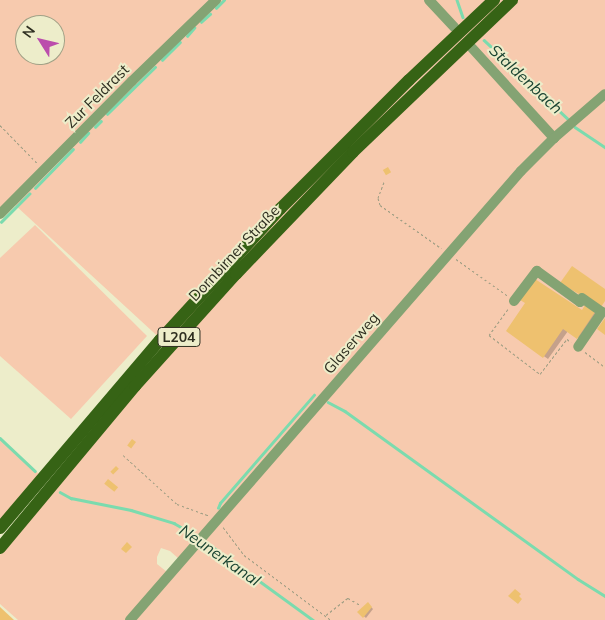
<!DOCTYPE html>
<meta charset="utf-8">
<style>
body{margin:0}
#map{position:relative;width:605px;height:620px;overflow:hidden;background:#ededca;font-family:Mulish,sans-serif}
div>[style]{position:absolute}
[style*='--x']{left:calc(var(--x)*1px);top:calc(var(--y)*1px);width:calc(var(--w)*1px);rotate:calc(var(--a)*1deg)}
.green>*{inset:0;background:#f7caae}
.shadow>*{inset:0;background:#0003}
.stream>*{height:2.5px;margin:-1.25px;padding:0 1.25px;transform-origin:1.25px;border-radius:1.25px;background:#7bdbae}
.building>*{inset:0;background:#eec16f;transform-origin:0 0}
.path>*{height:1px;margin-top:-0.5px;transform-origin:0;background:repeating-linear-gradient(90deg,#9c9c82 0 2.5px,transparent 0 5px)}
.minor>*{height:10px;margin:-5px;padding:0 5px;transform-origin:5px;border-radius:5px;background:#84a373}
.major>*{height:12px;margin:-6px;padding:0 6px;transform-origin:6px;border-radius:6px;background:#366315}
span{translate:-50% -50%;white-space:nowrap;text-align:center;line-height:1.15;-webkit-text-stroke:4px #ededca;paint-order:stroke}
.shield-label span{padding:1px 4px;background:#ededca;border:1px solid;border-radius:4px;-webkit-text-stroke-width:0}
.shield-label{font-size:14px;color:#2e2e20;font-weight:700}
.street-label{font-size:15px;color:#2e2e20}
.water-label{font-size:16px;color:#1a4331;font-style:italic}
.north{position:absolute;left:15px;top:15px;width:50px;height:50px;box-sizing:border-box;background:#ededca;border:1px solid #a1a186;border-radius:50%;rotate:306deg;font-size:14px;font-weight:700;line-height:20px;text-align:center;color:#2e2e20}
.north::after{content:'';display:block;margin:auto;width:18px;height:22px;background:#bb4dac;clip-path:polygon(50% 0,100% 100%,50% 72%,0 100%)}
</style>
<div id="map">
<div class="green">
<i style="clip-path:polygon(evenodd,0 0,605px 0,605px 620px,134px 620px,179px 559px,170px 551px,161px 548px,157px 557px,157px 564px,167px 572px,126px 620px,18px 620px,0 604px,0 555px,55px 488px,165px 343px,15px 205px,0 217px,0 0,25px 25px,55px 25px,55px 55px,25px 55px,25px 25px)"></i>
<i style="clip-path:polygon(35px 225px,147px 336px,71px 419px,0 356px,0 258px)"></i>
<i style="clip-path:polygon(0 438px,39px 474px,0 520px)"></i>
</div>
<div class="shadow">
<i style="clip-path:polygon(586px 307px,599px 316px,582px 340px,568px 331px,548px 359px,508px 331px,583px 312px)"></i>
<i style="clip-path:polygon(369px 605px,373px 609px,366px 618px,359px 612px)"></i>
</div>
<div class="stream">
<i style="--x:457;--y:0;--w:18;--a:71"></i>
<i style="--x:216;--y:8;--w:11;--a:-45"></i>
<i style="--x:201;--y:22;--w:12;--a:-42"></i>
<i style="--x:187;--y:36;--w:11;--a:-49"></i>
<i style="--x:484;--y:40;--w:114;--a:43.2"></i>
<i style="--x:162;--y:60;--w:25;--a:-45"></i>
<i style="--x:107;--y:114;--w:67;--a:-44.4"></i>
<i style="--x:95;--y:127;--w:8;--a:-45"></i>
<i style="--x:575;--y:127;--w:36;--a:34"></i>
<i style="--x:80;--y:142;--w:12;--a:-48"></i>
<i style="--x:35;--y:188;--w:54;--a:-45.7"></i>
<i style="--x:1;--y:222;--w:40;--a:-45"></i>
<i style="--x:328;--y:402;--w:19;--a:28"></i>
<i style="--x:345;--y:411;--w:287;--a:35.8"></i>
<i style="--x:578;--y:579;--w:32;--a:32"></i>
<i style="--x:0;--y:438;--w:48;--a:43.3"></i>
<i style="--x:60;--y:492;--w:13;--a:29"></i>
<i style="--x:71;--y:498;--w:61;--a:11.3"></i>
<i style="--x:131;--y:510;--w:45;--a:16.8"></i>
<i style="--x:174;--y:523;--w:28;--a:30"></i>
<i style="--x:218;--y:508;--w:5;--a:-68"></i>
<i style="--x:220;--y:503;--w:143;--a:-49"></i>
<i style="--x:203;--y:540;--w:136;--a:36"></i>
</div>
<div class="building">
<i style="left:388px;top:167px;width:6px;height:6px;rotate:59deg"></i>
<i style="clip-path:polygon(572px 266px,605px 289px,605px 301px,601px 307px,560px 283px)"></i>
<i style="clip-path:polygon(535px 279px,582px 310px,585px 305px,595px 312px,577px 339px,563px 329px,543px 358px,506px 331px,525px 303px,520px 300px)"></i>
<i style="clip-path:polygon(605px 318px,605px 335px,597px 329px)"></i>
<i style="left:132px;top:439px;width:5px;height:8px;rotate:37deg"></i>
<i style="left:116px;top:466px;width:4px;height:8px;rotate:45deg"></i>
<i style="left:108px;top:479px;width:13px;height:6px;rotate:39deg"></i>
<i style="clip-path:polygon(127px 542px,132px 547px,126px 553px,121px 549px)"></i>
<i style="clip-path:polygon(515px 589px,521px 594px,519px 596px,522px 599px,518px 604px,508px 596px)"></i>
<i style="clip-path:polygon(368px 602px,372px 607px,363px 618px,357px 612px)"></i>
<i style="clip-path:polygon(0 607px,14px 620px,0 620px)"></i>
</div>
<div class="path">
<i style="--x:0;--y:125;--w:54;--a:45.7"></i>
<i style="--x:384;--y:182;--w:17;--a:111"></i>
<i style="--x:378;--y:198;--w:7;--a:74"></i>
<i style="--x:380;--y:205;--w:75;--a:35.2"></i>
<i style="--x:456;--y:259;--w:64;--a:35.4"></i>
<i style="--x:508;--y:309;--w:32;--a:126"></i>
<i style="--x:489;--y:335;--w:64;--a:37.4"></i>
<i style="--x:540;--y:374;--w:44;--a:-52.4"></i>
<i style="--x:567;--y:339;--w:5;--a:37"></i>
<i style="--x:585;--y:352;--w:25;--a:37"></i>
<i style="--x:123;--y:455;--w:73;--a:42.2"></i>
<i style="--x:177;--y:504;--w:33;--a:20"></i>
<i style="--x:223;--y:527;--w:35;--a:53"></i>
<i style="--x:244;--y:555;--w:109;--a:36.8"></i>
<i style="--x:326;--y:615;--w:28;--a:-38"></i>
<i style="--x:348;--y:598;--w:14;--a:30"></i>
</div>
<div class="minor">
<i style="--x:429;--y:0;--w:37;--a:47"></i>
<i style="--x:472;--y:48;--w:122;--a:47.7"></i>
<i style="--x:0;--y:214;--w:187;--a:-45.2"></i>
<i style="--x:132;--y:81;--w:117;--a:-44"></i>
<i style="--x:514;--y:301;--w:38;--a:-53"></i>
<i style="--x:537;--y:271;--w:53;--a:35.8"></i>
<i style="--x:580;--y:302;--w:4;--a:-63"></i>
<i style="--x:582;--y:298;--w:24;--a:35"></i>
<i style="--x:602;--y:312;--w:42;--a:124.4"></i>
<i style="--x:130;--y:620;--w:595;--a:-48.95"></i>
<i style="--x:521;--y:171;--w:47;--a:-45"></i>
<i style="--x:554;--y:138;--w:67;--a:-40.8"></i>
</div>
<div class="major">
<i style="--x:0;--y:528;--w:247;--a:-49.6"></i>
<i style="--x:160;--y:340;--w:178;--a:-47.5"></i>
<i style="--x:280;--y:209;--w:182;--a:-45"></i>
<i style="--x:409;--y:80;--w:117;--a:-43.3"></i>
<i style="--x:0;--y:548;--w:211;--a:-50.2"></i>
<i style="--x:135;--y:386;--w:151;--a:-48"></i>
<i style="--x:236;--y:274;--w:169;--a:-46.2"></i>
<i style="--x:353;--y:152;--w:220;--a:-43.7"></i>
</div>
<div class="shield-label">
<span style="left:179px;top:337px">L204</span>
</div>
<div class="street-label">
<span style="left:97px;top:96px;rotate:-45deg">Zur Feldrast</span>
<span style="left:234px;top:253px;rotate:-47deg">Dornbirner Straße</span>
<span style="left:351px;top:343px;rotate:-49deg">Glaserweg</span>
</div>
<div class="water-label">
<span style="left:526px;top:79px;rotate:43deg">Staldenbach</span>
<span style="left:220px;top:555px;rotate:35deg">Neunerkanal</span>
</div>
<div class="north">N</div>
</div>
